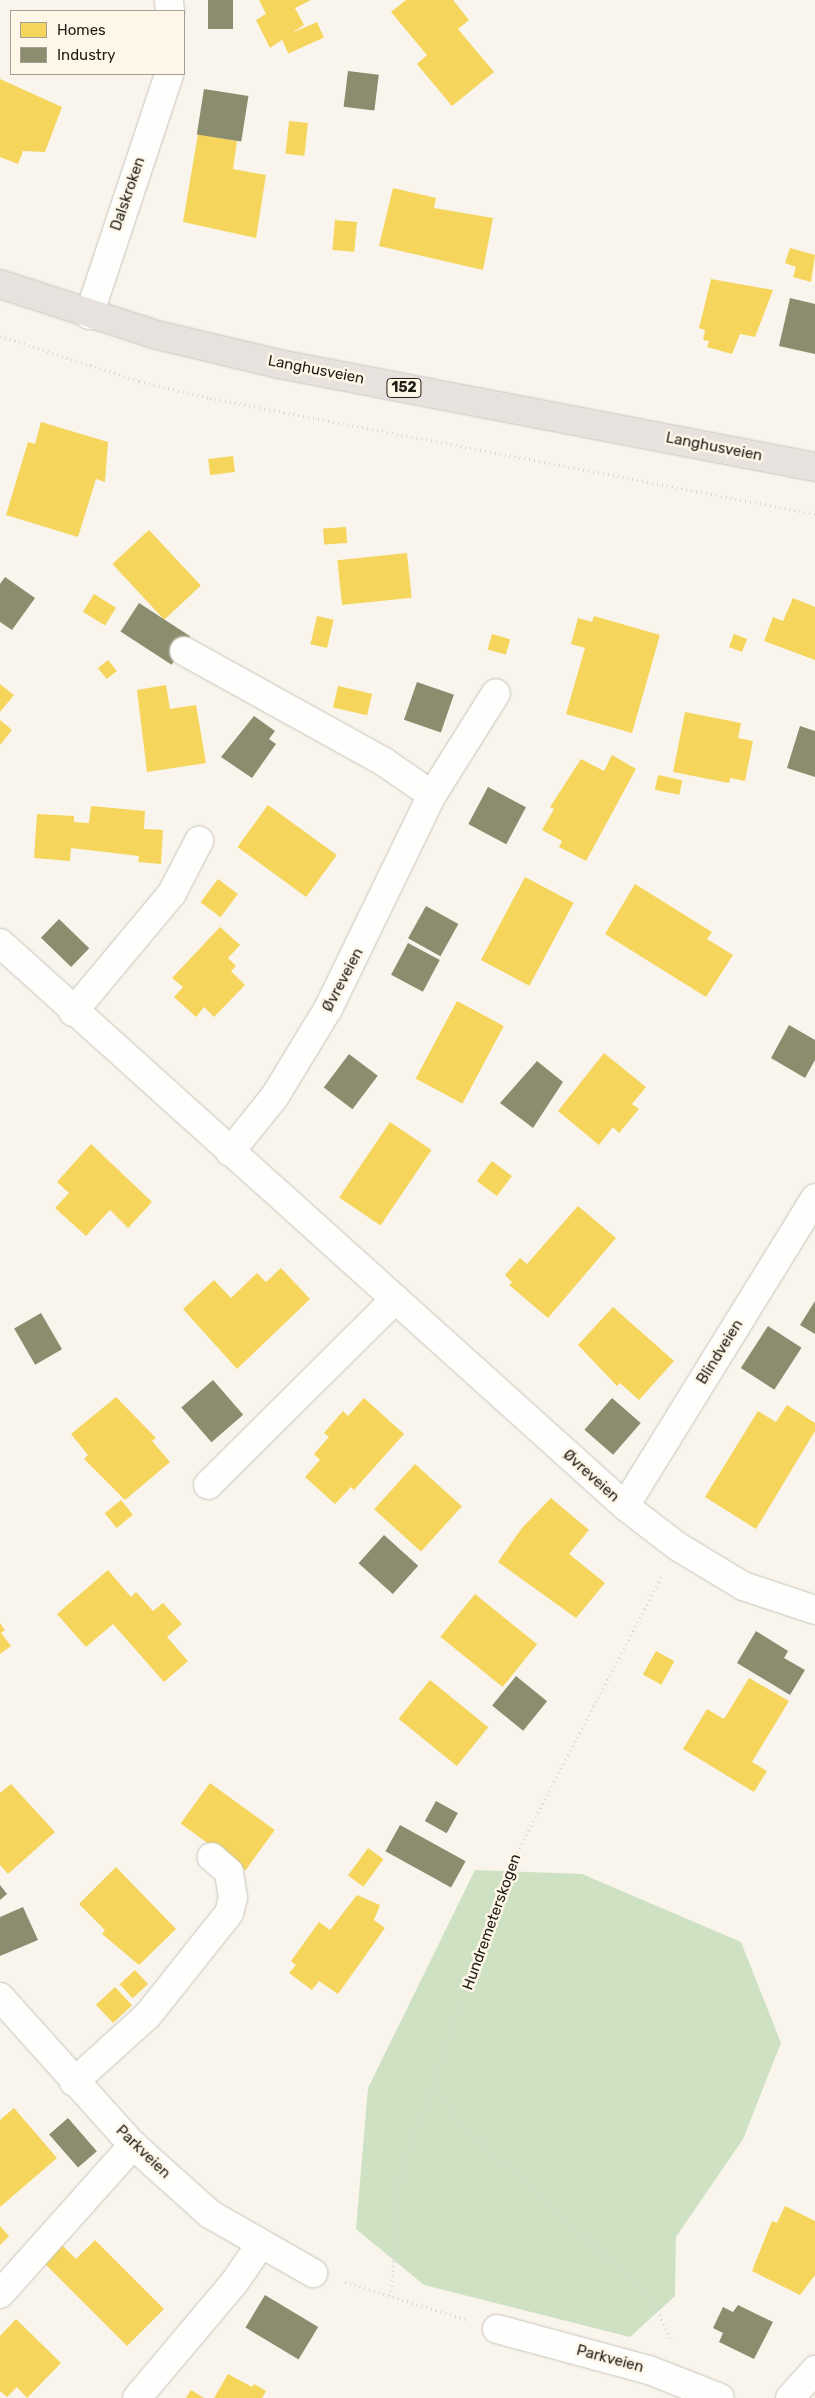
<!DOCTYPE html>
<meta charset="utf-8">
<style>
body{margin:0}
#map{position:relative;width:815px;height:2398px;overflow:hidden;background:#f9f5ed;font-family:Rubik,sans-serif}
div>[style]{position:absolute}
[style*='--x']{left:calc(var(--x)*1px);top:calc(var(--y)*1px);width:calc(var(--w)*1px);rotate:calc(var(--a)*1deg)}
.forest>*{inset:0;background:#cee2c3}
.homes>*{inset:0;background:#f6d55c;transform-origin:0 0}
.industry>*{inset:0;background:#8c8c6e;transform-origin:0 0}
.path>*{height:3px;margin-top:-1.5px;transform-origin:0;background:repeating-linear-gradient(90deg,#dad8d5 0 1px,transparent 0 5px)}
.roads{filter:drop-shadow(0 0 1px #c8c5bd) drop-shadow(0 0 1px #c8c5bd)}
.minor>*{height:28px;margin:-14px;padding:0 14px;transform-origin:14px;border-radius:14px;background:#fefefc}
.major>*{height:28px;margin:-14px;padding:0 14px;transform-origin:14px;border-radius:14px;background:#e8e2de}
span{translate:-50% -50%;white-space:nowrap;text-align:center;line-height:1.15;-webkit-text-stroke:5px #fef7e8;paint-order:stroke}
.shield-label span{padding:1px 4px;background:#fef7e8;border:1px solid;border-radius:4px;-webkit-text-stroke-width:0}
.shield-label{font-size:14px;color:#201d16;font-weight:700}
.street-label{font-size:15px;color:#201d16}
.legend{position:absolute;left:10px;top:10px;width:175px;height:65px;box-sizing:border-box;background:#fef7e8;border:1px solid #a5a094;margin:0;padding:6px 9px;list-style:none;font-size:15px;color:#201d16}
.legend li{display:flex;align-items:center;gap:10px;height:25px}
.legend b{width:25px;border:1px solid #a5a094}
</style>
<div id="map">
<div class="forest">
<i style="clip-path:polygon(475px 1870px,582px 1874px,741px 1942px,781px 2043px,743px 2139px,676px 2237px,675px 2296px,630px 2337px,424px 2285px,356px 2229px,368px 2088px)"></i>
</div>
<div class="homes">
<i style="clip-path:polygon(259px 0,311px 0,295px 8px,304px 25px,270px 48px,256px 20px,266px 14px)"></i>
<i style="clip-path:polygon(406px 0,453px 0,469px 20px,458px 29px,494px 72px,452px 106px,417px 64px,427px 55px,391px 12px)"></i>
<i style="left:317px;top:22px;width:17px;height:39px;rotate:66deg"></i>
<i style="clip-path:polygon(0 79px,62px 107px,45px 152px,23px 151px,18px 164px,0 157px)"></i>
<i style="left:289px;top:121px;width:19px;height:33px;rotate:6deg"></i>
<i style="clip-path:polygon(198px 134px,237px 141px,233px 169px,266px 175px,256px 238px,183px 222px)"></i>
<i style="clip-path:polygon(393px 188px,436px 198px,434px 208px,493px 218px,483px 270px,379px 246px)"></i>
<i style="left:335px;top:220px;width:22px;height:30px;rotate:5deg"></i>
<i style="clip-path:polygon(790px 248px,815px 255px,811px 282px,793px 277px,796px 267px,785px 263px)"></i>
<i style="clip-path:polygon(711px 279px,773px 290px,755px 337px,740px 334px,732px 354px,707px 347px,709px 341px,703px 340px,705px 330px,699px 328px)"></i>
<i style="clip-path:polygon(41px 422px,108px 442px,105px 482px,96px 479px,78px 537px,6px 515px,28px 442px,35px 444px)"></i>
<i style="left:233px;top:456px;width:16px;height:25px;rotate:83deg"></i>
<i style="left:346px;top:527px;width:16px;height:23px;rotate:86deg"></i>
<i style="left:149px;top:530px;width:76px;height:50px;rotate:47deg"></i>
<i style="left:407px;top:553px;width:45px;height:70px;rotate:84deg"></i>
<i style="left:94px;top:594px;width:26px;height:21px;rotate:32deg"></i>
<i style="clip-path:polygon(793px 598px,815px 607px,815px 660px,764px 641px,773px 617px,783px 621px)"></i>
<i style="left:317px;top:616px;width:17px;height:29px;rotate:13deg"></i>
<i style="clip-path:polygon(594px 616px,660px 635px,632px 733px,566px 714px,585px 648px,571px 644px,578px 618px,592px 622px)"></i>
<i style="left:492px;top:634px;width:19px;height:16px;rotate:16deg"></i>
<i style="left:734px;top:634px;width:14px;height:14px;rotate:21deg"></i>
<i style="left:108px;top:660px;width:14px;height:13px;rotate:51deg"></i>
<i style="clip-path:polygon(0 684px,14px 695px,0 712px)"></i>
<i style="clip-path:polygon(166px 685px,170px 709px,196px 705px,206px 763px,147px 772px,137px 690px)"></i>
<i style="left:338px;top:686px;width:35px;height:22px;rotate:13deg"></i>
<i style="clip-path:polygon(685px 712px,741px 723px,738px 738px,753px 741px,745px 781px,730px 778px,729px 783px,673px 772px)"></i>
<i style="clip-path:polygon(0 720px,12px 730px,0 745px)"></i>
<i style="clip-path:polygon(612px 755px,636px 769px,586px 861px,559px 847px,562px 841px,542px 830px,554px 809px,550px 807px,581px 759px,604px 771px)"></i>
<i style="left:658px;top:775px;width:25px;height:15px;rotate:12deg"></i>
<i style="left:268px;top:805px;width:85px;height:52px;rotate:36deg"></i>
<i style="clip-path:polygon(91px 806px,145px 811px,144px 829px,163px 830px,161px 864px,138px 862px,139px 856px,71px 848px,70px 861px,34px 858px,37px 814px,74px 816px,74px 822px,89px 823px)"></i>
<i style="left:525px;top:877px;width:55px;height:94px;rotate:28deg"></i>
<i style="left:218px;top:879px;width:25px;height:29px;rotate:37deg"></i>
<i style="clip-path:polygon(635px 884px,712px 932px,707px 939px,733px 955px,706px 997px,605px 934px)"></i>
<i style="clip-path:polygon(220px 927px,240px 945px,228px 958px,236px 966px,231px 971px,245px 985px,214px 1017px,204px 1007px,196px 1017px,174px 997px,183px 987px,172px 978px)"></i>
<i style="left:457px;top:1001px;width:53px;height:88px;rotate:28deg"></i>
<i style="clip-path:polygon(604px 1053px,646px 1087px,632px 1104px,639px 1109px,619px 1133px,613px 1127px,599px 1145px,558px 1111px)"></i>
<i style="left:390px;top:1122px;width:50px;height:91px;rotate:34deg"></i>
<i style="clip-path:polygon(91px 1144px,152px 1202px,128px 1228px,110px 1210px,86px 1236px,55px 1208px,69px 1193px,57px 1182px)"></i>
<i style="left:492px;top:1161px;width:25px;height:25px;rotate:37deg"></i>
<i style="clip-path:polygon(578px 1206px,616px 1238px,548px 1318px,509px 1285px,512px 1282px,505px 1275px,520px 1258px,527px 1264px)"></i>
<i style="clip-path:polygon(281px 1268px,310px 1299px,237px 1369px,183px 1309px,214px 1280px,231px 1298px,257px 1273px,266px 1282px)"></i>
<i style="clip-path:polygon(613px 1307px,674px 1361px,639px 1400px,620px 1383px,617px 1386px,578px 1345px)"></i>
<i style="clip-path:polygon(116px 1397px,156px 1438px,152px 1441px,170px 1462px,125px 1500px,84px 1459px,88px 1455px,71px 1434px)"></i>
<i style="clip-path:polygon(364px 1398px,404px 1434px,354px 1490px,351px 1487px,335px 1504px,305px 1477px,320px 1460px,314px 1454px,329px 1437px,324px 1433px,343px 1411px,348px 1416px)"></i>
<i style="clip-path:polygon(787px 1405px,815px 1423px,815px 1431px,756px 1529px,705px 1497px,758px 1411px,776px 1422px)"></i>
<i style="left:415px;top:1464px;width:63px;height:61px;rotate:42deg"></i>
<i style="clip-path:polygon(551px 1498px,589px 1530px,569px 1554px,605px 1583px,576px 1618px,498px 1562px,522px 1528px)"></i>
<i style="left:121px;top:1500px;width:19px;height:21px;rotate:51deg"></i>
<i style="clip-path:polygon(108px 1570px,131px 1597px,136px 1592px,153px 1611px,163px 1603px,182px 1624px,167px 1637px,188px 1661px,164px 1682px,113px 1624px,86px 1647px,57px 1614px)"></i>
<i style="left:475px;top:1594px;width:80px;height:55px;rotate:39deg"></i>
<i style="clip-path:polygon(0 1623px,5px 1630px,1px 1633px,11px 1646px,0 1654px)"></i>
<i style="left:656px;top:1651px;width:21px;height:27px;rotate:29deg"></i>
<i style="clip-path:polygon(749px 1678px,789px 1701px,752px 1762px,767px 1771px,754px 1792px,683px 1749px,707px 1709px,724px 1719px)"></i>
<i style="left:430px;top:1680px;width:75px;height:50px;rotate:39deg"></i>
<i style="left:210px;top:1783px;width:80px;height:50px;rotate:36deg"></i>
<i style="clip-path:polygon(11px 1784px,55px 1832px,8px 1874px,0 1865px,0 1793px)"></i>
<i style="left:368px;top:1848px;width:19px;height:34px;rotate:36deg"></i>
<i style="clip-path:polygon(116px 1867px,176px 1929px,139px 1965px,102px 1934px,105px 1930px,79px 1904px)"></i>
<i style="clip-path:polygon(357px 1895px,380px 1905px,374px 1920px,385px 1928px,338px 1994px,319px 1981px,312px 1990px,289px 1973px,296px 1965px,291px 1961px,319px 1922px,330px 1930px)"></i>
<i style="left:135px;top:1970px;width:19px;height:21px;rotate:47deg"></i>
<i style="left:115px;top:1987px;width:25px;height:26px;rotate:47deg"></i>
<i style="clip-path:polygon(14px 2108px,57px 2158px,0 2207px,0 2120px)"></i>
<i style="clip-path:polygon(785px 2206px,815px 2221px,815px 2275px,800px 2295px,752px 2271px,772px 2221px,777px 2223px)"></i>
<i style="clip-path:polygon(0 2226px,9px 2236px,0 2245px)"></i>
<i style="clip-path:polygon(95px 2240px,164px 2309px,127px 2346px,43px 2262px,61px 2244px,76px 2259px)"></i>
<i style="clip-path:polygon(16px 2319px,61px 2363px,27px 2398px,17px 2387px,7px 2397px,0 2391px,0 2336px)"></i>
<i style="clip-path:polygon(228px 2374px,252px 2387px,254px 2384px,266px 2391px,262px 2398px,214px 2398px)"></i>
<i style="clip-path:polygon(191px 2390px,204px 2398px,186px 2398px)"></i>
</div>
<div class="industry">
<i style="left:208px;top:0;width:25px;height:29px"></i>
<i style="left:348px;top:71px;width:31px;height:36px;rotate:7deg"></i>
<i style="left:204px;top:89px;width:45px;height:46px;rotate:9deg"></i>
<i style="clip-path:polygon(790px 298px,815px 304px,815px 354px,779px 346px)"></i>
<i style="clip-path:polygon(5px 577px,35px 598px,12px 630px,0 622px,0 584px)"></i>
<i style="left:139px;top:603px;width:61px;height:34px;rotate:33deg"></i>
<i style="left:417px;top:682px;width:39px;height:40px;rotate:19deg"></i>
<i style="clip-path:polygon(254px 716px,275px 731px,269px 739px,276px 744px,252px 778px,221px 757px)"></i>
<i style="clip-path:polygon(800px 726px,815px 731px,815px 777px,787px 768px)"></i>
<i style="left:488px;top:787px;width:43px;height:42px;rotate:28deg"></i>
<i style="left:426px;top:906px;width:37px;height:37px;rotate:29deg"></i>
<i style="left:59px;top:919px;width:42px;height:26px;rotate:44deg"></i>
<i style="left:408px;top:943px;width:36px;height:36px;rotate:28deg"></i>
<i style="clip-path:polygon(789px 1025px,815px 1040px,815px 1060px,805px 1078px,771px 1058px)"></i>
<i style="left:349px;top:1054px;width:36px;height:42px;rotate:37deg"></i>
<i style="clip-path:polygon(537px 1061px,563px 1082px,533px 1128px,500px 1103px)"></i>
<i style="clip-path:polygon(815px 1301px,815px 1334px,800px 1325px)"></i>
<i style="left:41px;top:1313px;width:42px;height:31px;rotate:60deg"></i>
<i style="left:768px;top:1326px;width:40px;height:50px;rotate:33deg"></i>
<i style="left:213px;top:1380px;width:46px;height:42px;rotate:49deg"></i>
<i style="left:612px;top:1398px;width:38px;height:42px;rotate:41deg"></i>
<i style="left:384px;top:1535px;width:46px;height:38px;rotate:42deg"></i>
<i style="clip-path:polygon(756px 1631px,788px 1651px,784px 1658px,805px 1670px,790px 1695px,737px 1663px)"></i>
<i style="left:516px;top:1676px;width:40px;height:38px;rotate:39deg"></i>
<i style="left:436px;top:1801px;width:25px;height:23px;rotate:29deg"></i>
<i style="left:400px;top:1825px;width:75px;height:30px;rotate:29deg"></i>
<i style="clip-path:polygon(0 1885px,7px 1894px,0 1900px)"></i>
<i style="clip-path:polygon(23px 1907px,38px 1940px,0 1956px,0 1917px)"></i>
<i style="left:68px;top:2118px;width:44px;height:25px;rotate:49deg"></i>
<i style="left:265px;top:2295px;width:62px;height:38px;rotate:31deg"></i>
<i style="clip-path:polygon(738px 2305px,773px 2322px,754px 2359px,719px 2342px,723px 2333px,713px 2328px,723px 2307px,733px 2312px)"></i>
</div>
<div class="path">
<i style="--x:0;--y:336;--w:146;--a:17.9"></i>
<i style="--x:139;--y:381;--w:73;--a:13.5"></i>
<i style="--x:210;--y:398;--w:616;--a:10.85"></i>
<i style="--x:435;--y:2085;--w:44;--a:58.1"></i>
<i style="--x:458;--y:2122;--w:247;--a:42.2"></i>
<i style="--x:641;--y:2288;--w:23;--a:49"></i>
<i style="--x:656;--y:2305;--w:40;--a:68"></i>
<i style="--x:345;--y:2282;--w:126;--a:17.1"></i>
<i style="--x:391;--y:2296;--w:121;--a:-85.7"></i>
<i style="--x:400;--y:2175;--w:328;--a:-70.4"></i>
<i style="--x:510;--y:1866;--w:328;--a:-62.4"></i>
</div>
<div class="roads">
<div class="minor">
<i style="--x:169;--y:0;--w:11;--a:85"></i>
<i style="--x:89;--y:315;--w:254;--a:-71.6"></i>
<i style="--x:184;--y:651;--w:229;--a:29"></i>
<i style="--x:384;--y:762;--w:58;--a:34.5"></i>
<i style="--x:0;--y:943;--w:841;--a:42.01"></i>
<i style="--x:625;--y:1506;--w:66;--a:37.6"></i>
<i style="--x:677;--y:1546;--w:77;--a:31.2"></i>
<i style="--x:743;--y:1586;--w:76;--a:18.4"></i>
<i style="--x:73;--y:1012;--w:155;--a:-50.2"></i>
<i style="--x:172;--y:893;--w:59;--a:-62.6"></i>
<i style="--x:230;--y:1152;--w:72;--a:-51.2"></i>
<i style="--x:275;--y:1096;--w:102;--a:-58.7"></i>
<i style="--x:328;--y:1009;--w:238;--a:-64.1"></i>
<i style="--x:432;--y:795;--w:120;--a:-57.9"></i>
<i style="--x:208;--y:1485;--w:264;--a:-44.8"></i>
<i style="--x:625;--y:1506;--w:362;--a:-58.3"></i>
<i style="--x:0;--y:1997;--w:199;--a:48.1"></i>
<i style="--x:133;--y:2145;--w:103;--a:41.9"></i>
<i style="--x:210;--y:2214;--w:119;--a:29.8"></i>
<i style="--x:74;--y:2082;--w:100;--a:-42.2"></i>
<i style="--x:148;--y:2015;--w:130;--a:-51.5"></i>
<i style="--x:229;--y:1913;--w:16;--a:-75"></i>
<i style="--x:233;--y:1898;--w:26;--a:-99"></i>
<i style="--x:229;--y:1872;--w:23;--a:-139"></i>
<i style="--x:0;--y:2294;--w:200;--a:-48.2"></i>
<i style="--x:497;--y:2329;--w:157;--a:15.1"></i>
<i style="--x:649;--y:2370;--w:76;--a:21.5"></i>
<i style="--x:137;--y:2398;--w:150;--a:-49.9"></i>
<i style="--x:234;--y:2283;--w:46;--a:-55.6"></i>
<i style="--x:790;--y:2398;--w:38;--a:-48"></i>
</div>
<div class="major">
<i style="--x:0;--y:284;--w:165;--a:18"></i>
<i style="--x:157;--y:335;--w:125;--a:13.4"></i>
<i style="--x:279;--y:364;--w:546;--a:10.88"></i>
</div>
</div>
<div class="shield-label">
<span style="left:404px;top:388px">152</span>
</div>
<div class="street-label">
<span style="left:128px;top:194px;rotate:-71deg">Dalskroken</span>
<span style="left:316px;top:370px;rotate:11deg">Langhusveien</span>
<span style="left:714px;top:447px;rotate:11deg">Langhusveien</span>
<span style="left:343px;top:980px;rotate:-62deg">Øvreveien</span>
<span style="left:720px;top:1352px;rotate:-58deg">Blindveien</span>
<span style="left:591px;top:1476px;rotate:42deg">Øvreveien</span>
<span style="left:492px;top:1922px;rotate:-70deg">Hundremeterskogen</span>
<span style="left:143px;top:2152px;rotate:44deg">Parkveien</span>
<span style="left:610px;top:2359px;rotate:15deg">Parkveien</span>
</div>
<ul class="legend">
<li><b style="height:14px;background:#f6d55c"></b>Homes</li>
<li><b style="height:14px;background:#8c8c6e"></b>Industry</li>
</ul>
</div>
